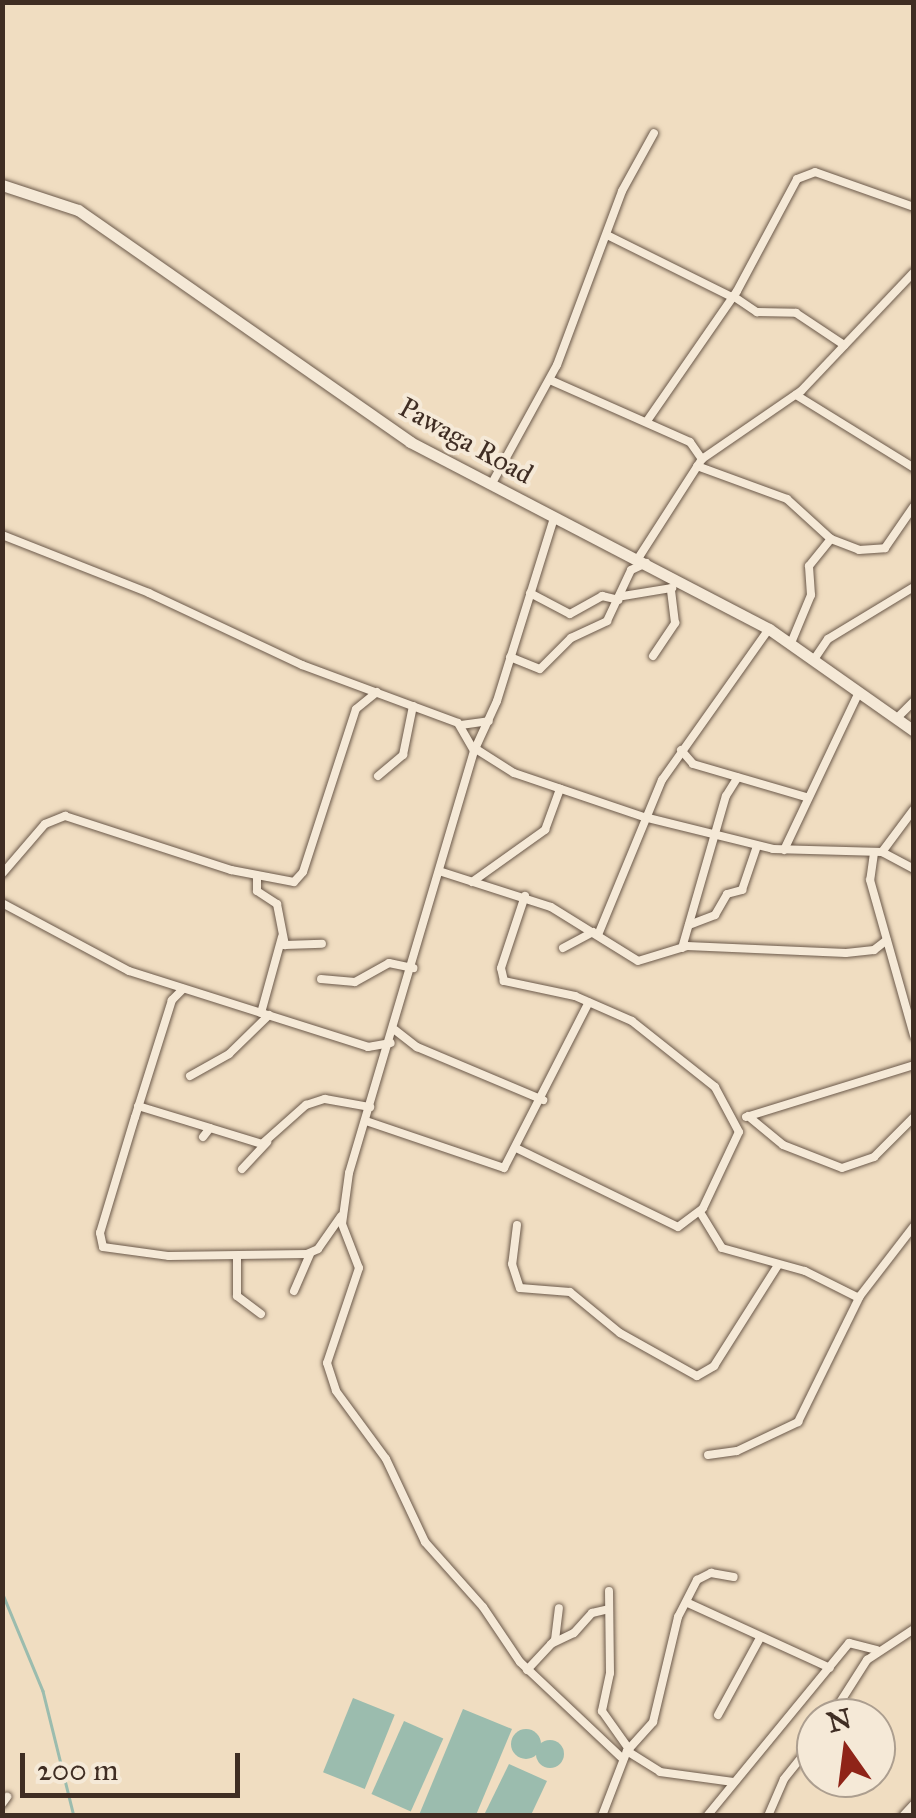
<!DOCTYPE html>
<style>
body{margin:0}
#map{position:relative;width:916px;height:1818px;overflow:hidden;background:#f0ddc1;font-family:"IM FELL Great Primer",serif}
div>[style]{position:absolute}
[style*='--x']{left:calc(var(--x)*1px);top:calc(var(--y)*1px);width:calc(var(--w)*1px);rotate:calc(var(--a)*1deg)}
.water>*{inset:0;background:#9bbcae;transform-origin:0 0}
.round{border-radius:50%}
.stream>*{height:2.5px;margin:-1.25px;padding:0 1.25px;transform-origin:1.25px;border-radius:1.25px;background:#9bbcae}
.roads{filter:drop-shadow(0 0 2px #6b594a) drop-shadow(0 0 2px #6b594a)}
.minor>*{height:8px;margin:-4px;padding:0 4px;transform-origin:4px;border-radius:4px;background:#f5e9d7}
.secondary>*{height:11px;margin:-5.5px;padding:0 5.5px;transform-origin:5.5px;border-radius:5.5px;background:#f5e9d7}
span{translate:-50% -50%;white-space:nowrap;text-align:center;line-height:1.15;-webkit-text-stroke:8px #f5e9d7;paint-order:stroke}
.street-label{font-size:28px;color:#3f2d23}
.frame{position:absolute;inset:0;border:5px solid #3f2d23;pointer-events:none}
.north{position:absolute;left:796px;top:1698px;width:100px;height:100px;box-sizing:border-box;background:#f5e9d7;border:2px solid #ac9e8f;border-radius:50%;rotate:346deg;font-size:28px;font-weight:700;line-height:40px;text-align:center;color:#3f2d23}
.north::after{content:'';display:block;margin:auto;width:35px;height:45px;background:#8f2418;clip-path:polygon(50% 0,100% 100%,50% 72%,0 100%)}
.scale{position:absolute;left:20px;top:1753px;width:220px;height:45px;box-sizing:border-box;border:5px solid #3f2d23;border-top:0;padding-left:12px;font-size:30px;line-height:35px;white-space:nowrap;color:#3f2d23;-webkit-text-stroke:8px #f5e9d7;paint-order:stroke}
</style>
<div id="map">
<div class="water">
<i style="left:353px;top:1698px;width:45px;height:80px;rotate:22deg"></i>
<i style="clip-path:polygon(463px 1709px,512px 1729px,476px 1815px,419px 1815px)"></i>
<i style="left:404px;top:1721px;width:43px;height:80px;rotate:24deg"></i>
<i class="round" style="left:511px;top:1729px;width:30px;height:30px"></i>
<i class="round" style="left:536px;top:1740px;width:28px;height:28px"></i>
<i style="clip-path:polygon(509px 1764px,547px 1781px,531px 1815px,484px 1815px)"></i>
</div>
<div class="stream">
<i style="--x:2;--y:1592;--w:107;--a:67.5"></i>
<i style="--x:43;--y:1691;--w:129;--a:76.1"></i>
</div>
<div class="roads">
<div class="minor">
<i style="--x:607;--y:235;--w:140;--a:26.4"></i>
<i style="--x:733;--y:296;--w:29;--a:34"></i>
<i style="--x:757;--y:312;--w:39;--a:1"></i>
<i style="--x:796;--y:313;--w:58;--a:33.7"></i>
<i style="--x:550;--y:380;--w:153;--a:23.9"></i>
<i style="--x:690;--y:442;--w:21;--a:55"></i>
<i style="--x:796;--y:395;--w:139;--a:31.7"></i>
<i style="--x:647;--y:421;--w:158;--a:-55.3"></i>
<i style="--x:737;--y:291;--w:127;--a:-61.8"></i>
<i style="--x:797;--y:179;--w:19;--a:-21"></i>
<i style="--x:815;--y:172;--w:105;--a:19.5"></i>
<i style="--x:697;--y:466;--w:96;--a:20.1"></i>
<i style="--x:787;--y:499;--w:59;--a:42.3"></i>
<i style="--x:831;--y:539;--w:30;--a:21"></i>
<i style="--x:859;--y:550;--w:26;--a:-4"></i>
<i style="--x:885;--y:548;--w:51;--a:-55.4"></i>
<i style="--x:491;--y:485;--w:137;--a:-61.2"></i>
<i style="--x:557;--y:365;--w:186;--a:-69.5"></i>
<i style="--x:622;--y:191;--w:66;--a:-61.1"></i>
<i style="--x:554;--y:518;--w:192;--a:107.3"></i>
<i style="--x:497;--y:701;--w:55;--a:114.7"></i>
<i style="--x:474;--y:751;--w:440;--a:106.5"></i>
<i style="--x:349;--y:1173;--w:51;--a:97.8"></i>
<i style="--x:342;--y:1224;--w:47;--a:68.9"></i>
<i style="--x:359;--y:1268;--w:100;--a:108.6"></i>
<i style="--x:327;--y:1363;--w:29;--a:72"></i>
<i style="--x:336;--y:1391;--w:84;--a:53.7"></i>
<i style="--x:386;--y:1459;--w:92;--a:64.8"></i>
<i style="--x:425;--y:1542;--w:87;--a:48.3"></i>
<i style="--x:483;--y:1607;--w:66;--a:56.1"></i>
<i style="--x:520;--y:1662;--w:141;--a:43.3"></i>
<i style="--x:2;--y:535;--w:158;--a:21.5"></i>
<i style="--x:149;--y:593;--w:169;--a:25.2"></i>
<i style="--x:302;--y:665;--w:166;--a:20.4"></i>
<i style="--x:458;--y:723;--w:32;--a:60"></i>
<i style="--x:639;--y:557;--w:117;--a:-57.3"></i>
<i style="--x:702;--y:459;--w:120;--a:-34.5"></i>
<i style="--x:801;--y:391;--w:164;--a:-46.5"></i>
<i style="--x:530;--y:593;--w:45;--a:27.7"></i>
<i style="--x:570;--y:614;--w:37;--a:-29"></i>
<i style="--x:602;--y:596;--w:17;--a:13"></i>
<i style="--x:623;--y:596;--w:50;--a:-9.3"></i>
<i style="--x:791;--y:643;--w:52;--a:-67.4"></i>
<i style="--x:811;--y:595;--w:29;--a:-94"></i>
<i style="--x:809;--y:566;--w:35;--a:-51"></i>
<i style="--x:653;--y:656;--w:40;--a:-56"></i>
<i style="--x:675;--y:623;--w:35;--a:-97"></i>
<i style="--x:510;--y:657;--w:32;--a:22"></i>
<i style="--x:540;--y:669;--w:44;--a:-45"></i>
<i style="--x:571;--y:638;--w:40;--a:-25"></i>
<i style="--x:607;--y:621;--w:56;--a:-64.8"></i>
<i style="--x:631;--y:570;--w:17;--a:-25"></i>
<i style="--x:815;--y:658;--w:23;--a:-56"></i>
<i style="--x:828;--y:639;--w:100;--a:-31.2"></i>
<i style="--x:896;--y:719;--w:25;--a:-45"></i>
<i style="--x:461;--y:725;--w:28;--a:-8"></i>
<i style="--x:476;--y:749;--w:45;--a:32.3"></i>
<i style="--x:514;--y:773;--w:137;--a:18.7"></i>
<i style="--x:644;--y:817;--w:133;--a:13.9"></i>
<i style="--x:773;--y:849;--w:109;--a:1.6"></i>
<i style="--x:882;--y:852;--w:36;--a:28"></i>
<i style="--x:681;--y:750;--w:18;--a:49"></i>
<i style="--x:693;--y:764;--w:118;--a:16.3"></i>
<i style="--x:378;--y:776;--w:33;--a:-40"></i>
<i style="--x:403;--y:755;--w:50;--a:-78.5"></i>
<i style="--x:784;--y:850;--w:175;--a:-64.6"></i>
<i style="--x:882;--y:852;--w:54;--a:-53.3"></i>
<i style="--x:874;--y:853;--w:27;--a:98"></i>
<i style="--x:870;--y:880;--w:162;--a:74.2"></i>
<i style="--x:442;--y:872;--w:114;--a:17.8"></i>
<i style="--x:551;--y:907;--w:102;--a:31.8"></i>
<i style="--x:638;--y:961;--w:51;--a:-17"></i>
<i style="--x:687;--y:946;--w:159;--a:2.5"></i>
<i style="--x:846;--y:953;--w:28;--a:-6"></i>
<i style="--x:874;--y:950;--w:16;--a:-38"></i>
<i style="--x:2;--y:874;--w:66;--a:-49.3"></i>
<i style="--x:45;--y:824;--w:22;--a:-22"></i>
<i style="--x:65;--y:816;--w:175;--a:18"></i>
<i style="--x:231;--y:870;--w:64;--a:10.8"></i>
<i style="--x:294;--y:882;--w:13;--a:-48"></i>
<i style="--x:303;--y:872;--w:171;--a:-72"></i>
<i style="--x:356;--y:709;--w:27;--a:-39"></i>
<i style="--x:257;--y:877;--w:14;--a:90"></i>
<i style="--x:257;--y:891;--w:24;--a:33"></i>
<i style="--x:277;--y:904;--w:42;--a:79"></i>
<i style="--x:285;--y:945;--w:37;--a:-2"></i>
<i style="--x:472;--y:882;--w:90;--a:-35.5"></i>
<i style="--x:545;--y:830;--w:44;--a:-69.9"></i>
<i style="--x:2;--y:903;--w:144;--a:28.2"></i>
<i style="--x:129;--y:971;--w:251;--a:17.6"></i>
<i style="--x:368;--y:1047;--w:23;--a:-10"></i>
<i style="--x:689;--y:925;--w:28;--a:-21"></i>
<i style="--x:715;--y:915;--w:24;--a:-60"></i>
<i style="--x:727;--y:894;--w:16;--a:-15"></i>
<i style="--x:742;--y:890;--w:46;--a:-71.2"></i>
<i style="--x:598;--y:935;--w:168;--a:-67.6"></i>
<i style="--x:662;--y:780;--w:185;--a:-54.7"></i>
<i style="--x:563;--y:948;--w:34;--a:-28"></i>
<i style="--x:682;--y:948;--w:158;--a:-73.9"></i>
<i style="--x:726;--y:796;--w:22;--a:-58"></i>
<i style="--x:321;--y:979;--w:34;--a:5"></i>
<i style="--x:355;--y:982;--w:39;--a:-29"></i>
<i style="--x:389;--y:963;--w:25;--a:12"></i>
<i style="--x:183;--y:989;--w:16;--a:135"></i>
<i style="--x:172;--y:1000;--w:123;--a:107.5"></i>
<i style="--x:135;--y:1117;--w:121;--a:106.8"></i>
<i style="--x:100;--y:1233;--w:14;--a:78"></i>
<i style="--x:103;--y:1247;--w:67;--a:7.8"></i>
<i style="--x:169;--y:1256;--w:138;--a:-0.8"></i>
<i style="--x:307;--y:1254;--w:12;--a:-24"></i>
<i style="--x:318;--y:1249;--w:40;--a:-55.1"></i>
<i style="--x:261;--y:1013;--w:79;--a:-74.6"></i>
<i style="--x:395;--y:1030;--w:28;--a:38"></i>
<i style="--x:417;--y:1047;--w:137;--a:22.8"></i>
<i style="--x:190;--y:1076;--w:45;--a:-29.4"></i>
<i style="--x:229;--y:1054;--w:56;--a:-44.3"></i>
<i style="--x:138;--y:1106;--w:75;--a:17"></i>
<i style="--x:748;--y:1116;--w:45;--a:39.6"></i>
<i style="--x:783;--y:1145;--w:63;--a:21.3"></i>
<i style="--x:842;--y:1168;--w:34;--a:-19"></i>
<i style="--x:874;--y:1157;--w:57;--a:-45"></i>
<i style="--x:746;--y:1117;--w:176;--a:-17.2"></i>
<i style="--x:366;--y:1121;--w:146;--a:18.8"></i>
<i style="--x:504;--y:1168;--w:186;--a:-62.9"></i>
<i style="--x:203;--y:1137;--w:11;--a:-52"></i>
<i style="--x:210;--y:1128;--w:54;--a:17.1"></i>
<i style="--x:262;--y:1144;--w:59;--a:-41.6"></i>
<i style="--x:306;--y:1105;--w:20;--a:-18"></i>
<i style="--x:325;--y:1099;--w:46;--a:10.1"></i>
<i style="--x:516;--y:1148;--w:180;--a:26"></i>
<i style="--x:678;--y:1227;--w:31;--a:-37"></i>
<i style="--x:703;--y:1208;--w:84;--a:-64.7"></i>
<i style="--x:739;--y:1132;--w:51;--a:-118.1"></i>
<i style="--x:715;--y:1087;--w:106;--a:-141.5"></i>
<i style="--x:632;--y:1021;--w:62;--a:-156.3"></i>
<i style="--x:575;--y:996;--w:73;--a:-168.1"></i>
<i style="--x:504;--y:981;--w:13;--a:-103"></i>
<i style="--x:501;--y:968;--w:76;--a:-71.6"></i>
<i style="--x:242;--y:1169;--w:37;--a:-47"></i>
<i style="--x:700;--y:1212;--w:42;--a:58.6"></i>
<i style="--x:722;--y:1248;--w:86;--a:15.5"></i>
<i style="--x:805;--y:1271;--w:60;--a:26.6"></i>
<i style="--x:517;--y:1225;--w:39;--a:97"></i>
<i style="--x:512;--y:1264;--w:25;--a:72"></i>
<i style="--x:520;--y:1288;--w:50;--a:4.6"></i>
<i style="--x:570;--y:1292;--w:65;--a:39.4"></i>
<i style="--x:620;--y:1333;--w:88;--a:29.2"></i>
<i style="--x:697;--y:1376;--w:20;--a:-30"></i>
<i style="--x:714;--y:1366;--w:120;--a:-57.6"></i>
<i style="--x:237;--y:1256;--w:40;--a:90"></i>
<i style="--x:237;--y:1296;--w:30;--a:37"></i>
<i style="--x:294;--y:1291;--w:40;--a:-66.6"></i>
<i style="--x:708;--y:1455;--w:29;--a:-8"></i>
<i style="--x:737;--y:1451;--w:68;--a:-25.4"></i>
<i style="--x:798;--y:1422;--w:140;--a:-63.8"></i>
<i style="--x:860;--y:1296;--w:88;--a:-52.4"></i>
<i style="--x:609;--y:1591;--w:82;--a:89.3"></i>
<i style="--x:610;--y:1673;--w:39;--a:102"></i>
<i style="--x:602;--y:1711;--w:47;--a:54.6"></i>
<i style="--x:688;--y:1603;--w:156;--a:24.6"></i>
<i style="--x:551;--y:1644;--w:25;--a:-26"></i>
<i style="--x:574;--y:1633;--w:27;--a:-48"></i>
<i style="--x:592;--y:1613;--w:17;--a:-13"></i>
<i style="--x:527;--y:1670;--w:41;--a:-47"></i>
<i style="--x:555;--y:1640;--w:32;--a:-83"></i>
<i style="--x:718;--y:1715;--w:88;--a:-61.4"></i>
<i style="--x:830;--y:1718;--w:69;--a:-57.5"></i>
<i style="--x:867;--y:1660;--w:56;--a:-33.4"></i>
<i style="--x:627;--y:1751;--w:39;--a:32"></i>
<i style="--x:660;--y:1772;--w:74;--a:7.8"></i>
<i style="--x:2;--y:1804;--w:9;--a:-54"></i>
<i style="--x:602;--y:1816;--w:70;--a:-69"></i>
<i style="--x:627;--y:1751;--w:39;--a:-48"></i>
<i style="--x:653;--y:1722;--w:108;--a:-76.6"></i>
<i style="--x:678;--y:1617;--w:42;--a:-62.8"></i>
<i style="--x:697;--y:1580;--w:16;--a:-27"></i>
<i style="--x:711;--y:1573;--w:23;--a:10"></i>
<i style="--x:707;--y:1816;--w:224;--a:-50.6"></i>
<i style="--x:849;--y:1643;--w:29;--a:14"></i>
<i style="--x:768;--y:1816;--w:40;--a:-66.6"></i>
<i style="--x:784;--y:1779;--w:51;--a:-51.3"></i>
<i style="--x:903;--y:1816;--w:16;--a:-47"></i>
</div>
<div class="secondary">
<i style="--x:2;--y:185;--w:80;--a:18.2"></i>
<i style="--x:78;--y:210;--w:405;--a:34.9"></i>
<i style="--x:410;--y:442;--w:405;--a:27.5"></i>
<i style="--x:769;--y:629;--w:177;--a:35.1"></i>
</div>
</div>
<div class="street-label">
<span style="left:466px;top:441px;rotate:29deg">Pawaga Road</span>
</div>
<div class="frame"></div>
<div class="north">N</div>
<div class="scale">200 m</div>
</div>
